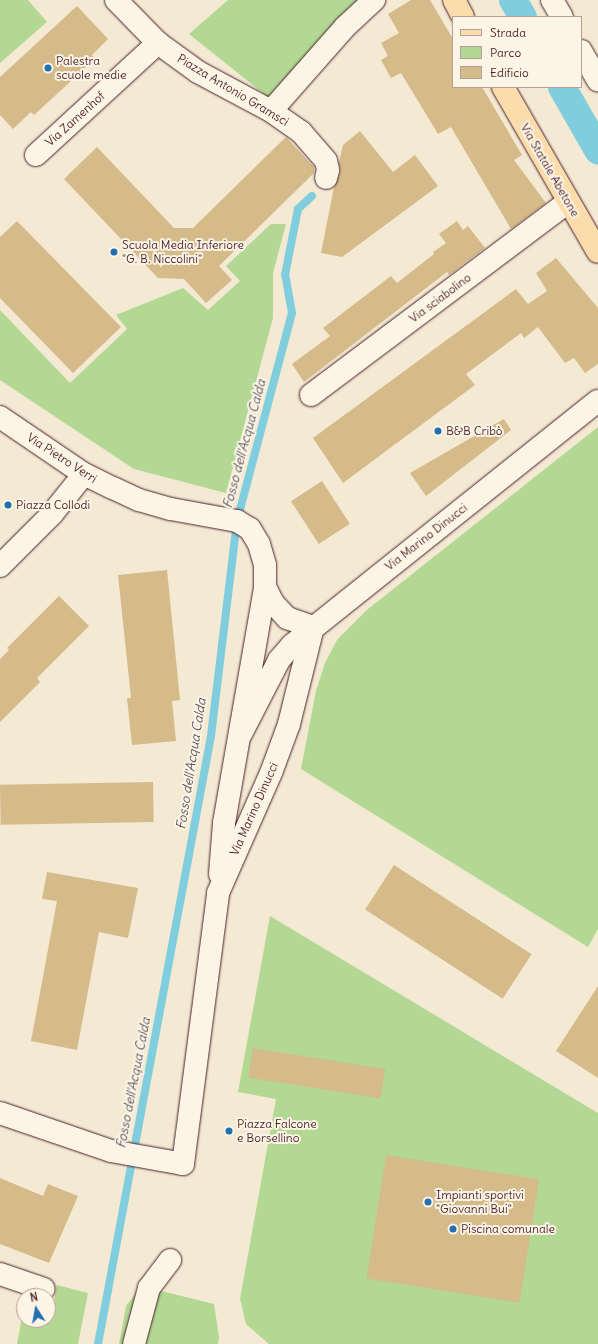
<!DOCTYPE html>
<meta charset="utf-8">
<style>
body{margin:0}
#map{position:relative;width:598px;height:1344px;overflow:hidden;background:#f4e9d3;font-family:Delius,sans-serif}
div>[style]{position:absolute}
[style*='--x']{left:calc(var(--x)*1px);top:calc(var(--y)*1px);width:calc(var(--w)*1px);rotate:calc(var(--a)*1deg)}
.green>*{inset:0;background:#b2d894}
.stream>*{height:8px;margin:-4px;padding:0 4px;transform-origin:4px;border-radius:4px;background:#80cedd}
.canal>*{height:28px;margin:-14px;padding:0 14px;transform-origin:14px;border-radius:14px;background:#80cedd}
.building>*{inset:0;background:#d5ba8a;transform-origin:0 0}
.roads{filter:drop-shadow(0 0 1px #4a1f2b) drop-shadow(0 0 1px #4a1f2b)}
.minor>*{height:22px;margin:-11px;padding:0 11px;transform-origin:11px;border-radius:11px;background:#fcf5e5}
.major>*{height:22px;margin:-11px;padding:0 11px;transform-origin:11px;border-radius:11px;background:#fddcac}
.dots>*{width:11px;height:11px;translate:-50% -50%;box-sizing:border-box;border:2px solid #fcf5e5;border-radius:50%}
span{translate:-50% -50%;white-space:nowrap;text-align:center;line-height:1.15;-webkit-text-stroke:4px #fcf5e5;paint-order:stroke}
.poi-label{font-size:12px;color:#4a1f2b}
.left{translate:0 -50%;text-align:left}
.street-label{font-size:12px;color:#4a1f2b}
.water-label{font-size:13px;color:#5a5460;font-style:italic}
.legend{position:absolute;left:452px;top:16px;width:130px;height:72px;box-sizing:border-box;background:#fcf5e5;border:1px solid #b59f9b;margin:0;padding:5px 7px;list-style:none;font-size:12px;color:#4a1f2b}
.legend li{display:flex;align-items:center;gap:8px;height:20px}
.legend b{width:20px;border:1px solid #b59f9b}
.north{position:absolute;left:16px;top:1288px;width:40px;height:40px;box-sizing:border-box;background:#fcf5e5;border:1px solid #b59f9b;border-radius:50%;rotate:349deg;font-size:11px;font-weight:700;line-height:16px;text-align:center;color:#4a1f2b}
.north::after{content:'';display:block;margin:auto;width:14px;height:18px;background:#1f6fb2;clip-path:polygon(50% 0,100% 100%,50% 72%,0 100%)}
</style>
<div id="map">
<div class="green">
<i style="clip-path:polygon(0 0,28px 0,47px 22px,0 63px)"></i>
<i style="clip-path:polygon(228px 0,359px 0,269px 98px,189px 34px)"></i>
<i style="clip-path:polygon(271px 224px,286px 224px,273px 273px,273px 318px,226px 493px,134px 469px,0 380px,0 310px,70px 383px,127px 329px,116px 315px,183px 288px,208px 310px,240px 281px,226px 266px)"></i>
<i style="clip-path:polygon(598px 427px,598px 929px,588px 947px,301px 769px,316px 691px,325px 663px,337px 640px,368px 609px)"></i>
<i style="clip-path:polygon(270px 916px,598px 1113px,598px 1344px,269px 1344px,246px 1324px,240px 1299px,276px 1099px,238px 1092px)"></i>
<i style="clip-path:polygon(57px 1285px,88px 1293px,78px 1344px,17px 1344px,24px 1306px,24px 1320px,48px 1320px,48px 1312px,52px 1312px)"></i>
<i style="clip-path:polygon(141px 1286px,214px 1304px,219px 1337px,218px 1344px,119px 1344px,126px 1306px)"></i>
</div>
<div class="stream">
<i style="--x:98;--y:1344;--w:618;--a:-79.47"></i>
<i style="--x:211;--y:736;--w:217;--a:-83.1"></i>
<i style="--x:237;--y:521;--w:215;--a:-75.2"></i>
<i style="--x:292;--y:313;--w:39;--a:-100"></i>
<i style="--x:285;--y:275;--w:67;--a:-78.9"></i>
<i style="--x:298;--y:209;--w:19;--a:-43"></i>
</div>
<div class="canal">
<i style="--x:513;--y:0;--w:20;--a:60"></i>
<i style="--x:562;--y:87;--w:73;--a:60.3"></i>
</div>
<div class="building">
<i style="clip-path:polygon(411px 0,430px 0,453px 39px,453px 87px,482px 87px,522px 155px,514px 160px,546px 203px,511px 229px,451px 127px,438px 134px,401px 73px,391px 78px,381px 60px,388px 56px,381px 43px,399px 33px,388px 14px)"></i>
<i style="clip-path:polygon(77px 6px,108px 39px,92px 55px,95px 59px,34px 115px,31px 112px,13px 129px,0 115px,0 77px)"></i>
<i style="clip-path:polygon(360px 131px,393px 172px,415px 155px,438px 186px,342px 257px,321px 253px,334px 187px,340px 173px,339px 162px,343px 145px)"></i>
<i style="clip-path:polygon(286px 137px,314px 167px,314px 173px,219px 266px,232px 280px,206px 303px,184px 279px,158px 278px,64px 179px,97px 147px,174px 228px,193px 228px)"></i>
<i style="clip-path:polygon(17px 221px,121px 327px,73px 373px,0 298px,0 237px)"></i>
<i style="clip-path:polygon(457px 221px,463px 230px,468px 226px,485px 248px,449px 275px,447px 272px,304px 382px,292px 364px,330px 336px,323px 328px,391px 276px,397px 283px,434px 254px,433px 252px,446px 243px,439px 234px)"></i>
<i style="clip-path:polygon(556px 258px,598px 308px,598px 364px,585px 373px,574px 358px,565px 363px,538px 327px,524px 338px,521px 333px,466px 374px,475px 385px,343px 483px,313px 438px,516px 289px,528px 304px,547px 291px,536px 273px)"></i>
<i style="clip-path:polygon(504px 419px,511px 430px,426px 496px,410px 473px)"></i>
<i style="left:322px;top:481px;width:51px;height:37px;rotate:57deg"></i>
<i style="clip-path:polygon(167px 570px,180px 700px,172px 701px,176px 741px,132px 745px,127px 698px,131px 698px,118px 575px)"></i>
<i style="clip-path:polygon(59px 596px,89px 626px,37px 678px,40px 682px,0 722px,0 659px,9px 650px,7px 648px)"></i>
<i style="left:153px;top:782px;width:40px;height:153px;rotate:89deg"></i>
<i style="left:394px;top:865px;width:164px;height:53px;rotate:33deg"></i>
<i style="clip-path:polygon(47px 872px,138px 888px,128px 938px,99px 932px,77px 1050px,31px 1041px,57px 901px,42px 899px)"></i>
<i style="clip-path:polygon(598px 986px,598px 1078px,556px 1051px)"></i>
<i style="left:253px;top:1048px;width:134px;height:30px;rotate:9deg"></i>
<i style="left:386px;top:1155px;width:155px;height:125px;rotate:9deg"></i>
<i style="clip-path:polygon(0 1178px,43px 1196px,48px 1184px,78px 1196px,49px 1263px,0 1244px)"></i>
</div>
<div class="roads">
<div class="minor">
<i style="--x:552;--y:0;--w:20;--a:60"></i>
<i style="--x:158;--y:43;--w:49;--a:35.9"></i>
<i style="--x:198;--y:72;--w:83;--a:28.1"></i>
<i style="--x:271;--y:111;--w:37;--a:35"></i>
<i style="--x:301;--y:132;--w:38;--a:49"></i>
<i style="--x:326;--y:161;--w:9;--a:77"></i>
<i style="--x:328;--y:170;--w:8;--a:104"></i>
<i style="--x:581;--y:51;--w:34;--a:60"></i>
<i style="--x:271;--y:111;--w:112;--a:-48.6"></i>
<i style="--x:345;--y:27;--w:40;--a:-43"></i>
<i style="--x:36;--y:155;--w:166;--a:-42.6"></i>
<i style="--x:158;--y:43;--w:60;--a:-134.3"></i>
<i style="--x:311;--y:395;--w:321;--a:-36.9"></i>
<i style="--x:0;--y:417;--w:102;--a:34.2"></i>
<i style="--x:84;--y:474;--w:32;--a:26"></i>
<i style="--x:113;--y:488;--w:29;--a:25"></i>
<i style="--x:139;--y:500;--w:33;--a:16"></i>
<i style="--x:171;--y:509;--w:67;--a:10.3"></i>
<i style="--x:237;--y:521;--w:15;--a:32"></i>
<i style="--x:250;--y:529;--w:17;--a:59"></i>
<i style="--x:259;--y:544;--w:22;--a:74"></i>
<i style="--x:265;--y:565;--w:22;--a:90"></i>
<i style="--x:265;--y:587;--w:18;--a:63"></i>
<i style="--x:273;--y:603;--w:21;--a:47"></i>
<i style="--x:287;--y:618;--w:28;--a:19"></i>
<i style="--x:0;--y:566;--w:74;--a:-45"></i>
<i style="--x:52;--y:514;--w:51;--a:-51.3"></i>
<i style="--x:241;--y:734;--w:83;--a:-62.8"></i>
<i style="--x:279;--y:660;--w:20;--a:-49"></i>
<i style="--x:292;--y:645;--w:391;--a:-38.6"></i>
<i style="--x:220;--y:874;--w:51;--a:-85.5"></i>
<i style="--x:224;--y:823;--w:240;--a:-80.1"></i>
<i style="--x:0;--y:1113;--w:117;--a:18.9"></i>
<i style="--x:111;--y:1151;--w:73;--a:10.2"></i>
<i style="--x:183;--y:1164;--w:273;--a:-82.6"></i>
<i style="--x:218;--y:893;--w:131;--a:-66.2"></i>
<i style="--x:271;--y:773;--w:52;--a:-69.8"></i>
<i style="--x:289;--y:724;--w:100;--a:-76.1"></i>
<i style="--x:0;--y:1274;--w:46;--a:18.8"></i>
<i style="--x:134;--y:1344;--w:58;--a:-75"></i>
<i style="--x:149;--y:1288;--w:35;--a:-53"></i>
</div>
<div class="major">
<i style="--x:454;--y:0;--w:19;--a:62"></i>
<i style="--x:503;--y:87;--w:190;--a:60.1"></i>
</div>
</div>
<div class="dots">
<i style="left:48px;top:68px;background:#1f6fb2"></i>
<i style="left:114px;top:252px;background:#1f6fb2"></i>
<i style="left:438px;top:431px;background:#1f6fb2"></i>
<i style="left:8px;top:505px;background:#1f6fb2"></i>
<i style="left:229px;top:1131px;background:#1f6fb2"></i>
<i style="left:428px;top:1202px;background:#1f6fb2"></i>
<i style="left:453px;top:1229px;background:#1f6fb2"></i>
</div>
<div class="poi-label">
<span class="left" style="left:56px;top:68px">Palestra<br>scuole medie</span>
<span class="left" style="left:122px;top:252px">Scuola Media Inferiore<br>"G. B. Niccolini"</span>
<span class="left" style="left:446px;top:431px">B&amp;B Cribò</span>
<span class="left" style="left:16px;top:505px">Piazza Collodi</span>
<span class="left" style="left:237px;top:1131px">Piazza Falcone<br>e Borsellino</span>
<span class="left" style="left:436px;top:1202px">Impianti sportivi<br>"Giovanni Bui"</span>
<span class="left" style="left:461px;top:1229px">Piscina comunale</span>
</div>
<div class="street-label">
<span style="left:233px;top:90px;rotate:31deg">Piazza Antonio Gramsci</span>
<span style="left:75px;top:119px;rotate:-42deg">Via Zamenhof</span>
<span style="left:550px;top:170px;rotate:60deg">Via Statale Abetone</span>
<span style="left:440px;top:298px;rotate:-37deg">Via sciabolino</span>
<span style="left:62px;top:458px;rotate:33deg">Via Pietro Verri</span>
<span style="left:426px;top:537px;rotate:-38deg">Via Marino Dinucci</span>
<span style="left:254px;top:809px;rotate:-66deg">Via Marino Dinucci</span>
</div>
<div class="water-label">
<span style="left:245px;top:444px;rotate:-75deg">Fosso dell'Acqua Calda</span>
<span style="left:192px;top:764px;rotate:-81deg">Fosso dell'Acqua Calda</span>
<span style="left:134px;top:1083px;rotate:-79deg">Fosso dell'Acqua Calda</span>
</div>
<ul class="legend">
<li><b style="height:5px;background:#fddcac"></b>Strada</li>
<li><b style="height:11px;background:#b2d894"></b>Parco</li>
<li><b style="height:11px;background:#d5ba8a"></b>Edificio</li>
</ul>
<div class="north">N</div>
</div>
